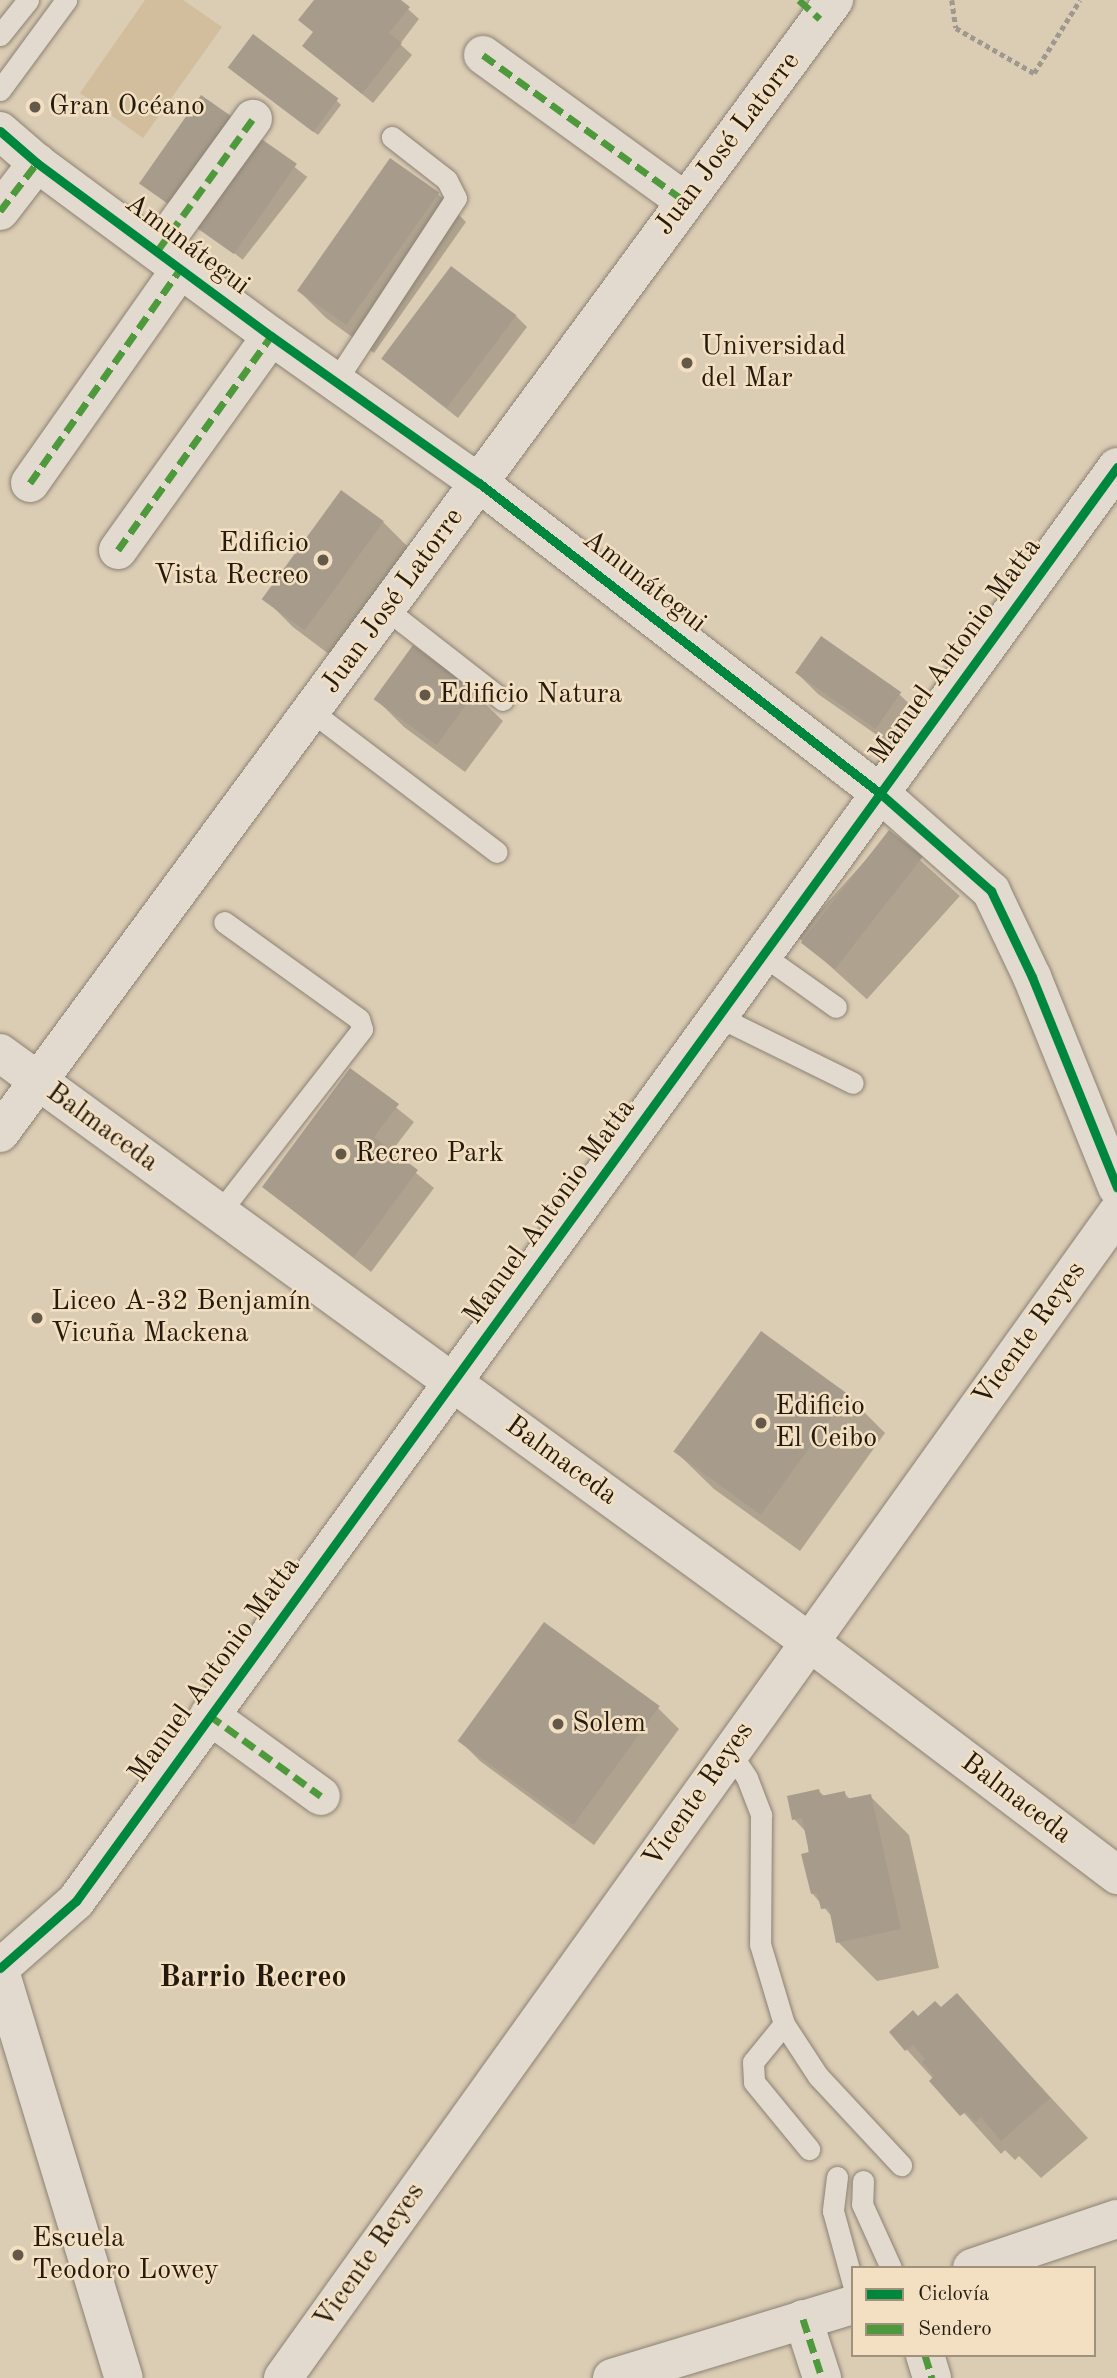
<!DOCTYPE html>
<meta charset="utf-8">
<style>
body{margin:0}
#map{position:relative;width:1117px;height:2378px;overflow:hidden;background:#dbccb4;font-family:"Old Standard TT",serif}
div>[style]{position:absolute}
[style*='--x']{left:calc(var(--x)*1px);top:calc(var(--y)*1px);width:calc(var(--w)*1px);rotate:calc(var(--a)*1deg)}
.green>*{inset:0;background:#d2bd9d}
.shadow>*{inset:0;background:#0003;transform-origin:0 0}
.building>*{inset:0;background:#a79c8c;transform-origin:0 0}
.path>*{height:4.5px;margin-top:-2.25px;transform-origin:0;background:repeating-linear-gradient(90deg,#9f988e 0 5px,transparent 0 8.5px)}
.roads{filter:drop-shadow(0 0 2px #8c8273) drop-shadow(0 0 2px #8c8273)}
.service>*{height:21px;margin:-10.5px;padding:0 10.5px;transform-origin:10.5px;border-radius:10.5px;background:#e2dace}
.minor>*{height:38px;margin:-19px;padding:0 19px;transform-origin:19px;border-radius:19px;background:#e2dace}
.tertiary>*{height:38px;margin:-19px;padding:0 19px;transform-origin:19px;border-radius:19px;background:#e2dace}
.quiet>*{height:7px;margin-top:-3.5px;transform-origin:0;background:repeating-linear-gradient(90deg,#4e993c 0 14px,transparent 0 21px)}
.cycleway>*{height:9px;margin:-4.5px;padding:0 4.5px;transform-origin:4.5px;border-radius:4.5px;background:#00873e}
.dots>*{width:19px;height:19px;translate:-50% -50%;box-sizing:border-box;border:4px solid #f3e0c3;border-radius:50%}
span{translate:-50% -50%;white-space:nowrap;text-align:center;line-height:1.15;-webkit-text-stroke:5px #f3e0c3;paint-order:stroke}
.poi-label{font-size:28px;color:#241b0e}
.left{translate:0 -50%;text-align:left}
.right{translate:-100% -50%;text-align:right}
.street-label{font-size:28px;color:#241b0e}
.neighbourhood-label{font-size:30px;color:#241b0e;font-weight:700}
.legend{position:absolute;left:851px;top:2266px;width:245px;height:91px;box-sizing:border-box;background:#f3e0c3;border:2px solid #a0917b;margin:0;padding:9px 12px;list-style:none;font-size:21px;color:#241b0e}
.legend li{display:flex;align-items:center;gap:14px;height:35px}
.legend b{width:35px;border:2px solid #a0917b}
</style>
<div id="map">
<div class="green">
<i style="clip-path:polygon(145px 0,183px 0,222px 27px,143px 138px,80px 93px)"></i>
</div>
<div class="shadow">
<i style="clip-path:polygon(316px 0,398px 0,419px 19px,400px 44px,412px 55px,373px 103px,304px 46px,315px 33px)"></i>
<i style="clip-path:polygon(234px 72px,336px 100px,341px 105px,318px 135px)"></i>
<i style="left:260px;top:140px;width:60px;height:105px;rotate:38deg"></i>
<i style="clip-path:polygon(391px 160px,438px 194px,466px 222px,374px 353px,326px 318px,298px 290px)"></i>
<i style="clip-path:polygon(516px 316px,527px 327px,458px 418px,383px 359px)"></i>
<i style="clip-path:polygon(383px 522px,411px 550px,334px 658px,293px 627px,265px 599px)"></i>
<i style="clip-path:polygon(797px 673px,900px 695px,921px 715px,897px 749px,818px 694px)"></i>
<i style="clip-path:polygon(474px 693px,503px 721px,465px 772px,404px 727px,376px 699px)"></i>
<i style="left:890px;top:833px;width:94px;height:139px;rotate:42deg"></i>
<i style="clip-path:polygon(351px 1071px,414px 1122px,391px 1152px,434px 1188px,371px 1272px,264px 1187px)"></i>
<i style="clip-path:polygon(847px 1395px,885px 1433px,800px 1551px,714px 1489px,676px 1452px)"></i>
<i style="clip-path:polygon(545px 1625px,658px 1708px,679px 1729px,594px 1845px,480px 1761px,459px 1740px)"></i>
<i style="clip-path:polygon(819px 1791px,825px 1797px,844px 1793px,851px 1800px,870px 1796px,909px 1835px,939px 1968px,877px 1981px,838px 1942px,833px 1918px,812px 1893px,807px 1833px,794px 1819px)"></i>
<i style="clip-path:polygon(957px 1995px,1088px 2138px,1041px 2178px,1019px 2156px,1015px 2160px,1005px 2150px,1001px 2154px,891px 2032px,941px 2009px)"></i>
</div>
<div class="building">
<i style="clip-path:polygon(314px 0,401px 0,410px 7px,389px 33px,402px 43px,362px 94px,302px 46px,313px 32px,298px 20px)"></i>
<i style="left:253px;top:34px;width:107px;height:42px;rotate:37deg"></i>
<i style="left:201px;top:95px;width:47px;height:108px;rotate:35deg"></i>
<i style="left:260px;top:138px;width:45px;height:110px;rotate:35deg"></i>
<i style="left:390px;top:158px;width:60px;height:162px;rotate:35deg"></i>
<i style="left:451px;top:266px;width:82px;height:116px;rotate:37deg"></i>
<i style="left:341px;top:490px;width:53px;height:135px;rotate:36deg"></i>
<i style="left:821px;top:636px;width:98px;height:45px;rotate:35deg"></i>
<i style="left:413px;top:645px;width:78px;height:67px;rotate:36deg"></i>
<i style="left:889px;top:830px;width:43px;height:143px;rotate:38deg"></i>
<i style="clip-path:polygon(350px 1068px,399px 1104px,374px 1137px,418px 1170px,354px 1257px,262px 1187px)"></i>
<i style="left:761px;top:1331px;width:108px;height:149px;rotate:36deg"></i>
<i style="left:544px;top:1622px;width:143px;height:147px;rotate:36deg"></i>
<i style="clip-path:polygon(819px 1789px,821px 1796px,845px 1791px,846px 1799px,871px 1794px,901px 1929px,836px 1943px,829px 1908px,821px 1909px,817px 1893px,811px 1894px,801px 1854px,809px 1852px,802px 1818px,792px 1820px,787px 1796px)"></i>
<i style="clip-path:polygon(957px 1993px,1050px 2098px,1001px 2141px,981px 2117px,975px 2122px,966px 2112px,960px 2116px,929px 2081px,934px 2076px,922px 2062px,925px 2059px,913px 2045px,905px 2051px,889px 2032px,913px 2010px,918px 2016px,935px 2001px,941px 2007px)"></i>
</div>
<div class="path">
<i style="--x:952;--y:0;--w:28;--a:82"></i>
<i style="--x:956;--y:28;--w:90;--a:30"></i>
<i style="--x:1034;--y:73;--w:86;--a:-57.8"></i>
</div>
<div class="roads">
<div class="service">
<i style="--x:0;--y:35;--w:45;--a:-51.3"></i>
<i style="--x:0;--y:90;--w:112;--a:-53.7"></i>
<i style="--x:335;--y:382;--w:220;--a:-56.7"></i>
<i style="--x:456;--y:198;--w:20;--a:-117"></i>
<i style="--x:447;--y:180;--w:70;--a:-142"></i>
<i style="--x:386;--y:609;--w:148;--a:37.9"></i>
<i style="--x:311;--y:711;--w:233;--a:37.2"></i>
<i style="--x:764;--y:956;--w:88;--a:35.3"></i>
<i style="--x:719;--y:1017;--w:149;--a:26.2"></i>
<i style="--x:219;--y:1213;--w:233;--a:-52.1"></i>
<i style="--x:362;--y:1029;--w:10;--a:-107"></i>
<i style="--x:359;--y:1019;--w:166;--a:-144.3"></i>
<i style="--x:729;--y:1751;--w:32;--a:56"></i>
<i style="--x:747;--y:1778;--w:40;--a:69"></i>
<i style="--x:761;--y:1815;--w:129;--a:90.4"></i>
<i style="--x:760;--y:1944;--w:84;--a:73.3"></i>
<i style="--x:784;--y:2024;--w:62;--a:56.8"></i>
<i style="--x:818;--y:2076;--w:122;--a:47"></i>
<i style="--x:784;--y:2024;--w:49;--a:129.2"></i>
<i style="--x:753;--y:2062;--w:20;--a:87"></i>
<i style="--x:754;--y:2082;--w:87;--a:50.6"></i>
<i style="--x:837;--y:2177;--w:34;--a:97"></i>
<i style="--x:833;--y:2211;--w:76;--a:74.7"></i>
<i style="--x:863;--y:2181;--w:23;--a:92"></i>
<i style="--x:862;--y:2204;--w:70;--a:65.6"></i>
</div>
<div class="minor">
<i style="--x:483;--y:55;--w:249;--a:35.9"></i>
<i style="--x:0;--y:131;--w:49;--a:40.9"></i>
<i style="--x:37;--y:163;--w:291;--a:36.5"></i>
<i style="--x:271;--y:336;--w:255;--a:35.3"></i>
<i style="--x:479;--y:483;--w:508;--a:37.73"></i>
<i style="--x:881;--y:794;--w:147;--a:41.4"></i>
<i style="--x:991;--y:891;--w:95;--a:64.5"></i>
<i style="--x:1032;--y:977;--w:227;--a:68"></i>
<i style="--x:0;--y:211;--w:61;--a:-52.4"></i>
<i style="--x:158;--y:250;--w:162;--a:-54.1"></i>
<i style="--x:30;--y:483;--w:263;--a:-54.9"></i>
<i style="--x:118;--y:550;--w:263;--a:-54.4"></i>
<i style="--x:0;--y:1133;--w:1407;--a:-53.64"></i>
<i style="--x:209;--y:1715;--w:138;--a:35.9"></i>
<i style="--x:0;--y:1968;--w:101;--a:-41.4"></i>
<i style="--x:76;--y:1901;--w:1772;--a:-54.02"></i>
<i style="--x:0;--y:1971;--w:425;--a:73.1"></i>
<i style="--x:972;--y:2268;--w:153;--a:-18.7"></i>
<i style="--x:803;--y:2319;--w:62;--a:72.1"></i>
<i style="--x:925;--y:2355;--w:24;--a:73"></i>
<i style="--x:283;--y:2378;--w:1433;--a:-54.4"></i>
<i style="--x:612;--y:2378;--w:252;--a:-16.9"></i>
</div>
<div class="tertiary">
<i style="--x:0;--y:1053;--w:999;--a:36.04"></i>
<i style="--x:808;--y:1641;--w:388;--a:37.1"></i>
</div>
</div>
<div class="quiet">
<i style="--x:799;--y:0;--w:28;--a:42"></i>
<i style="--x:483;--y:55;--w:249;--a:35.9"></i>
<i style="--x:0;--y:211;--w:61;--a:-52.4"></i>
<i style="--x:158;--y:250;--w:162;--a:-54.1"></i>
<i style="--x:30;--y:483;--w:263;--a:-54.9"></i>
<i style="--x:118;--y:550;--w:263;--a:-54.4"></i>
<i style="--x:209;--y:1715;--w:138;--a:35.9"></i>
<i style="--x:803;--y:2319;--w:62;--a:72.1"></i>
<i style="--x:925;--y:2355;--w:24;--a:73"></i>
</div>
<div class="cycleway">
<i style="--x:0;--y:131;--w:49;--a:40.9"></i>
<i style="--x:37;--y:163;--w:291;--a:36.5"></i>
<i style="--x:271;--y:336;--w:255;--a:35.3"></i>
<i style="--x:479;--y:483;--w:508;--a:37.73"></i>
<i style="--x:881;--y:794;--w:147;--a:41.4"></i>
<i style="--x:991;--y:891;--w:95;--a:64.5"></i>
<i style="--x:1032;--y:977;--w:227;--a:68"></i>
<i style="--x:0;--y:1968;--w:101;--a:-41.4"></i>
<i style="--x:76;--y:1901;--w:1772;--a:-54.02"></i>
</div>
<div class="dots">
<i style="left:35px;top:107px;background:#645948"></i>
<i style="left:687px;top:363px;background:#645948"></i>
<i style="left:323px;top:560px;background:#645948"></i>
<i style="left:425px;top:695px;background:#645948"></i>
<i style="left:341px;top:1154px;background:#645948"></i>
<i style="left:37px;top:1318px;background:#645948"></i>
<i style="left:761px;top:1423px;background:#645948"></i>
<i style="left:558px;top:1724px;background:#645948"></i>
<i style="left:18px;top:2255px;background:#645948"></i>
</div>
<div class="poi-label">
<span class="left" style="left:49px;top:107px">Gran Océano</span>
<span class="left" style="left:701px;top:363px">Universidad<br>del Mar</span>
<span class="right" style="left:309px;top:560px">Edificio<br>Vista Recreo</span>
<span class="left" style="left:439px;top:695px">Edificio Natura</span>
<span class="left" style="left:355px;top:1154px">Recreo Park</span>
<span class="left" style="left:51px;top:1318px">Liceo A-32 Benjamín<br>Vicuña Mackena</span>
<span class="left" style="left:775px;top:1423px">Edificio<br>El Ceibo</span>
<span class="left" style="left:572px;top:1724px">Solem</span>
<span class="left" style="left:32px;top:2255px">Escuela<br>Teodoro Lowey</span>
</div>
<div class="street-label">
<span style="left:728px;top:144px;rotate:-53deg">Juan José Latorre</span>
<span style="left:187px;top:245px;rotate:37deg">Amunátegui</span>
<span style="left:644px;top:582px;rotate:38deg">Amunátegui</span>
<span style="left:393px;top:601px;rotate:-54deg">Juan José Latorre</span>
<span style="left:956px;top:651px;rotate:-54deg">Manuel Antonio Matta</span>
<span style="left:102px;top:1128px;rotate:36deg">Balmaceda</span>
<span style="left:550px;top:1212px;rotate:-54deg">Manuel Antonio Matta</span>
<span style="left:1030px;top:1334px;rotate:-54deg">Vicente Reyes</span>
<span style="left:561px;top:1461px;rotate:36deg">Balmaceda</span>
<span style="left:215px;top:1670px;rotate:-54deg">Manuel Antonio Matta</span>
<span style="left:699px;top:1795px;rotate:-55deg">Vicente Reyes</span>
<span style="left:1016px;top:1799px;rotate:37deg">Balmaceda</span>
<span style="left:370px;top:2256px;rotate:-55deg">Vicente Reyes</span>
</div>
<div class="neighbourhood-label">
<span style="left:253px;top:1978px">Barrio Recreo</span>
</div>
<ul class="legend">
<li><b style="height:9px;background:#00873e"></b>Ciclovía</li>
<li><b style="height:9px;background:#4e993c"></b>Sendero</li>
</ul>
</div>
